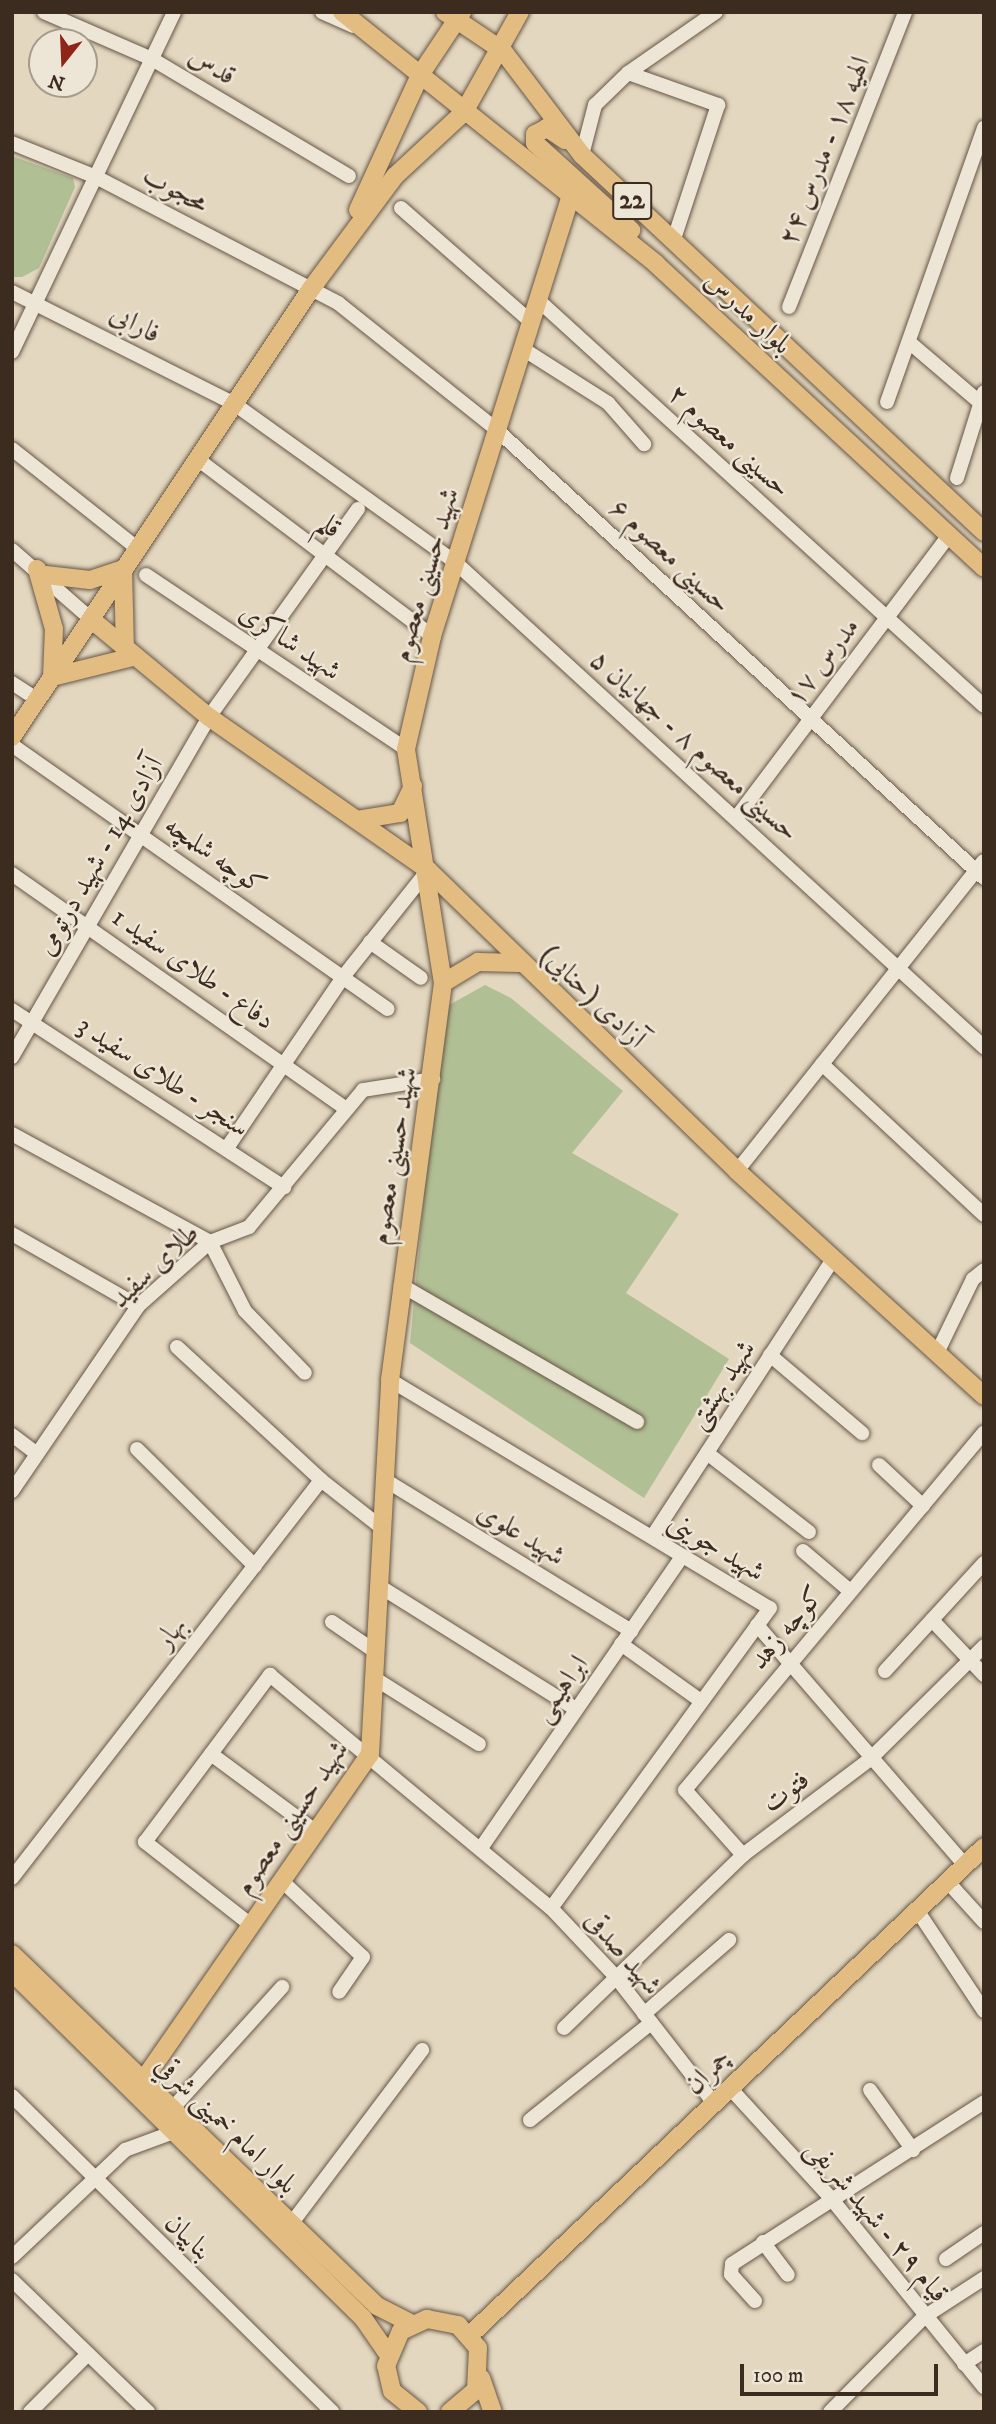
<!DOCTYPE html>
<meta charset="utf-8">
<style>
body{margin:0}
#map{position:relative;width:996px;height:2424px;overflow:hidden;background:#e3d7bf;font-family:"IM FELL DW Pica",Amiri,serif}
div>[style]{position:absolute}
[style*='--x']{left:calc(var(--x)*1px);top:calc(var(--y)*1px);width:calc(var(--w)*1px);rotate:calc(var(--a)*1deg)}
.green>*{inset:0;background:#b1bf94}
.roads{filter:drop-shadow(0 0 2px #665647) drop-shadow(0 0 2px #665647)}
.minor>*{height:14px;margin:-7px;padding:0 7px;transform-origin:7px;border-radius:7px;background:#ede5d5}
.major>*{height:18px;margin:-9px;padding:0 9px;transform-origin:9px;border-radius:9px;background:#e2bc80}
span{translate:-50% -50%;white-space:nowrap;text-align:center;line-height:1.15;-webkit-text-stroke:5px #ede5d5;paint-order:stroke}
.shield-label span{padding:2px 5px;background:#ede5d5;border:2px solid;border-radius:5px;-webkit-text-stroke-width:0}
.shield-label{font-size:26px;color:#3c2b1f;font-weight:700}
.street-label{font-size:28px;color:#3c2b1f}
.frame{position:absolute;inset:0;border:14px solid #3c2b1f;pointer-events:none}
.north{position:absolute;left:28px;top:28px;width:70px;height:70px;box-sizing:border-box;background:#ede5d5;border:2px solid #a69b8c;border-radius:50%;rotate:198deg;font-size:19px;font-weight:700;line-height:28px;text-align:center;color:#3c2b1f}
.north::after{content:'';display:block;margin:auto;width:24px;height:32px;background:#8f2418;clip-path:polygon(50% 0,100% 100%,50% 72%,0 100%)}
.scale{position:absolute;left:740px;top:2364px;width:198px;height:32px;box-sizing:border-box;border:4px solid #3c2b1f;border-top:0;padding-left:9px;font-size:21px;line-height:24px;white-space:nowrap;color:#3c2b1f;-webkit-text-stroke:5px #ede5d5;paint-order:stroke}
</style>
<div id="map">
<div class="green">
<i style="clip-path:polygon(12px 156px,73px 178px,75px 187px,39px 268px,22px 277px,12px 277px)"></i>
<i style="clip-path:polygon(485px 985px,511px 998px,623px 1091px,572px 1153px,679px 1214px,626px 1293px,729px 1359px,644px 1498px,410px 1343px,442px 1009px)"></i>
</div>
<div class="roads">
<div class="minor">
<i style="--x:44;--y:12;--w:118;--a:23.5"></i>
<i style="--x:152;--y:59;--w:229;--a:30.7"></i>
<i style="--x:322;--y:12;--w:34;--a:24"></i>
<i style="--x:628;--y:73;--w:96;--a:19.6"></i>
<i style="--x:718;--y:105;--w:141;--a:108.2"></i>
<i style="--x:12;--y:143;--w:91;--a:22"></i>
<i style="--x:96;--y:177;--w:273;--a:27.5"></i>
<i style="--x:338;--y:303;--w:203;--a:38.6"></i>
<i style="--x:497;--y:430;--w:662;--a:42.61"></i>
<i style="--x:582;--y:155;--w:52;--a:-75.4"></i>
<i style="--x:595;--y:105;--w:46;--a:-44.1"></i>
<i style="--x:628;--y:73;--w:107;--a:-34.7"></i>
<i style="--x:401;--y:208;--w:173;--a:41.2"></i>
<i style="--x:12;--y:292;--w:247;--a:26.7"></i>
<i style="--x:233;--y:403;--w:273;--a:35.6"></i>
<i style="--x:455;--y:562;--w:718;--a:42.52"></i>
<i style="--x:538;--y:300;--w:603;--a:42.31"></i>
<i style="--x:789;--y:307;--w:317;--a:-68.5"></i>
<i style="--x:909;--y:342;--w:99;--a:40.5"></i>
<i style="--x:523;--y:349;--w:101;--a:32.4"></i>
<i style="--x:608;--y:403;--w:55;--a:48.7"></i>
<i style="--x:12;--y:352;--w:377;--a:-64.5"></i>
<i style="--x:887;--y:402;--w:291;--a:-70.5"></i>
<i style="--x:12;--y:449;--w:159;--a:38.4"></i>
<i style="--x:196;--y:458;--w:296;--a:37"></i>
<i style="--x:957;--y:478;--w:90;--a:-72.6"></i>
<i style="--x:12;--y:550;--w:106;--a:41.2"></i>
<i style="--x:146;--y:575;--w:313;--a:33.8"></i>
<i style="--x:12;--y:683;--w:30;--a:33"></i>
<i style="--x:12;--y:745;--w:459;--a:35.1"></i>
<i style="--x:736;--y:818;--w:354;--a:-53"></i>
<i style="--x:12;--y:874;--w:406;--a:35.1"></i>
<i style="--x:370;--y:942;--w:62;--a:35.2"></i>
<i style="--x:12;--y:1010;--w:325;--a:33.1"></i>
<i style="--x:12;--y:1057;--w:393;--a:-59.9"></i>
<i style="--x:209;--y:717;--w:256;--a:-54.4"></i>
<i style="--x:822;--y:1064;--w:221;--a:43"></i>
<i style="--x:12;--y:1134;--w:226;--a:28.6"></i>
<i style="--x:210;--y:1242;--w:77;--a:63.1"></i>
<i style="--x:245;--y:1311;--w:86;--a:45.9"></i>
<i style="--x:227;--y:1148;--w:207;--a:-55.8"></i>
<i style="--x:343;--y:977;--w:137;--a:-51.5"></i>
<i style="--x:737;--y:1171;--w:396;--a:-51.5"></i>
<i style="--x:12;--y:1234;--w:145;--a:29.7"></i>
<i style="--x:401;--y:1285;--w:273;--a:30.1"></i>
<i style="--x:177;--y:1347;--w:196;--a:42.7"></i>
<i style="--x:937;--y:1353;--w:82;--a:-64.1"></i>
<i style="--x:973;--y:1279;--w:14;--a:-39"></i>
<i style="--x:770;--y:1355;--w:121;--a:40.3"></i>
<i style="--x:390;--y:1380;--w:443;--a:31"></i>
<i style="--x:770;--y:1608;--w:371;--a:126.1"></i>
<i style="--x:12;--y:1435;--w:30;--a:37"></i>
<i style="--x:137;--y:1449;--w:166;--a:44.8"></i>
<i style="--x:707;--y:1453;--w:129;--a:37.8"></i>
<i style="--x:879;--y:1465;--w:60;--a:43"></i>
<i style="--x:385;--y:1480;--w:289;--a:31.5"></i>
<i style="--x:12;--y:1491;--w:224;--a:-55.7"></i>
<i style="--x:138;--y:1306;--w:96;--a:-41.6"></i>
<i style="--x:210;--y:1242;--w:42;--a:-21"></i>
<i style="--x:249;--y:1227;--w:178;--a:-50.2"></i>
<i style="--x:363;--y:1090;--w:71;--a:-8.9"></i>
<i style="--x:652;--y:1537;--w:332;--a:-56.9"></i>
<i style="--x:803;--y:1551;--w:62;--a:40.4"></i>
<i style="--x:379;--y:1586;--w:232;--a:32"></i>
<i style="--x:932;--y:1620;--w:76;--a:46.6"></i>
<i style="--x:332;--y:1622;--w:53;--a:34.3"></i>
<i style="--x:757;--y:1625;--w:316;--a:49.1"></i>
<i style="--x:621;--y:1644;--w:98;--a:35.5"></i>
<i style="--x:885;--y:1671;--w:147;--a:-47.5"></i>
<i style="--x:374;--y:1678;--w:124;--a:32.2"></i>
<i style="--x:211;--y:1754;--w:129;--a:36.5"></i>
<i style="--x:481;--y:1848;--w:354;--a:-55.4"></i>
<i style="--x:743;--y:1855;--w:87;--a:-131.7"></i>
<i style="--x:685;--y:1790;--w:466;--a:-50.1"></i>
<i style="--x:12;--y:1878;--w:504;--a:-52.17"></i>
<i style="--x:321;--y:1480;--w:78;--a:38.2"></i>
<i style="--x:282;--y:1881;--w:111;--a:43.2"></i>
<i style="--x:363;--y:1957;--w:42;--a:124.4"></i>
<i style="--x:947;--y:1881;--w:55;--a:47.9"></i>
<i style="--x:917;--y:1910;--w:121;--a:56.4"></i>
<i style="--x:251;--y:1925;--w:135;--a:-141.9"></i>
<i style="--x:145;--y:1842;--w:209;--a:-53.2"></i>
<i style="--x:270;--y:1675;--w:365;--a:39.7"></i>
<i style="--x:551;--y:1908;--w:93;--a:46.7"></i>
<i style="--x:615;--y:1976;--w:161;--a:52.1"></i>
<i style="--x:644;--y:2014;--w:113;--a:-41"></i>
<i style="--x:564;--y:2028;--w:249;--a:-44"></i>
<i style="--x:743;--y:1855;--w:158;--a:-37"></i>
<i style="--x:869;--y:1760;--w:162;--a:-44.7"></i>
<i style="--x:730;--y:2088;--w:148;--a:47.5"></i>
<i style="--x:830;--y:2197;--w:245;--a:51"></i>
<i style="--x:870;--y:2090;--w:74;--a:54.4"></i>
<i style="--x:12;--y:2096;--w:450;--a:44.6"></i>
<i style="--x:171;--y:2110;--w:166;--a:-47.9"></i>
<i style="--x:530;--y:2120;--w:155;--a:-38.7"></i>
<i style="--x:291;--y:2224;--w:218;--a:-53"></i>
<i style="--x:763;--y:2242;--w:41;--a:52.9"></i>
<i style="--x:12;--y:2257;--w:156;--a:-43.4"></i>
<i style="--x:125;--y:2150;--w:52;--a:-20.2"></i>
<i style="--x:946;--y:2259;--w:46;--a:-34.4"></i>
<i style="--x:12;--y:2280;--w:190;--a:44.1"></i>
<i style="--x:755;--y:2301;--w:36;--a:-132"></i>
<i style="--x:731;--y:2274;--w:10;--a:-84"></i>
<i style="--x:732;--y:2264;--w:300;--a:-32.7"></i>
<i style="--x:964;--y:2364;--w:24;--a:-33"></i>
<i style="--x:30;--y:2412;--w:82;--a:-45"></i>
<i style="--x:830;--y:2412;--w:134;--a:-45.3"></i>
<i style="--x:924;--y:2317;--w:72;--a:-33"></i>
</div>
<div class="major">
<i style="--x:342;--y:12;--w:403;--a:38.7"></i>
<i style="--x:656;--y:264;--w:447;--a:42.8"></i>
<i style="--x:445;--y:12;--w:70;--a:33.9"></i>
<i style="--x:503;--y:51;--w:131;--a:52.8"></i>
<i style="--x:582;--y:155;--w:551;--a:43.16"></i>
<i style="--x:565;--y:140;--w:22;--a:-146"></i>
<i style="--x:547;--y:128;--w:13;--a:153"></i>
<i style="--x:535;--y:134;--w:9;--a:90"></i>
<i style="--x:535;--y:143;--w:130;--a:42.2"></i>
<i style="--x:358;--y:210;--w:149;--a:-65.3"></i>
<i style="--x:420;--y:75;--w:76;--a:-56.3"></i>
<i style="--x:37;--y:569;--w:62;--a:74.2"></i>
<i style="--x:54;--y:629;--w:48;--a:92.4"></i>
<i style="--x:52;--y:677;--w:83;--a:-13.9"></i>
<i style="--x:46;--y:575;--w:44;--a:6.5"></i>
<i style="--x:90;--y:580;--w:35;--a:-18"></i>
<i style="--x:123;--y:569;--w:80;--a:88.6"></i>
<i style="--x:92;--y:620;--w:152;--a:39.7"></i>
<i style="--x:209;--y:717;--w:267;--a:34.9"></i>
<i style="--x:428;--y:870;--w:431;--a:44.2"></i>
<i style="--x:737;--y:1171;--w:334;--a:42.3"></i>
<i style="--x:12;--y:737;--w:539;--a:-56.28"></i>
<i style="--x:311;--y:289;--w:141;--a:-53.4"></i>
<i style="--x:395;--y:176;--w:94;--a:-42.8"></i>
<i style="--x:464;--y:112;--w:115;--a:-60.8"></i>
<i style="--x:357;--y:820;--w:44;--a:-9.2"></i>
<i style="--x:400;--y:813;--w:30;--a:-64"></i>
<i style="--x:443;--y:983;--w:41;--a:-31"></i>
<i style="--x:478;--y:962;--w:41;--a:1.4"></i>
<i style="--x:12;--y:1954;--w:507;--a:43.96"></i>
<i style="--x:377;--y:2306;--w:39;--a:27"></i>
<i style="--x:12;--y:1972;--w:493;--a:44.6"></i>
<i style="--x:363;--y:2318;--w:44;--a:55.2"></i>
<i style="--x:142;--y:2082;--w:399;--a:-55.2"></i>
<i style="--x:370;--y:1754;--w:375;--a:-86.9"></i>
<i style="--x:390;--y:1380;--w:401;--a:-82.4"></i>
<i style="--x:443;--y:983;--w:237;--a:-99"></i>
<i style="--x:406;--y:749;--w:116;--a:-77"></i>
<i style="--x:432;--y:636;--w:466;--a:-72.5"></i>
<i style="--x:470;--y:2335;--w:709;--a:-43.51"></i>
<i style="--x:481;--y:2378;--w:36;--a:71"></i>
<i style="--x:418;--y:2412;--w:33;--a:-141"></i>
<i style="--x:392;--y:2391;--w:26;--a:-103"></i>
<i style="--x:386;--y:2366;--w:38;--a:-67"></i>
<i style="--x:401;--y:2331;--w:29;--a:-25"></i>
<i style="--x:427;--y:2319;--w:32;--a:11"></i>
<i style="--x:458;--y:2325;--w:30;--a:49"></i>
<i style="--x:478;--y:2348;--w:42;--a:92.7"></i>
<i style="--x:476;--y:2390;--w:34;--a:140"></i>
</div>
</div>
<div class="shield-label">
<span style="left:632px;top:201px">22</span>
</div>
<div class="street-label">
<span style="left:212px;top:66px;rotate:31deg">قدس</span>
<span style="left:825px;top:151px;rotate:-68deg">الهیه ۱۸ - مدرس ۲۴</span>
<span style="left:175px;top:190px;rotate:28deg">محجوب</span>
<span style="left:748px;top:313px;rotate:43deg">بلوار مدرس</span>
<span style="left:135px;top:324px;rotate:28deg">فارابی</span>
<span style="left:729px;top:441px;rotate:42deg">حسینی معصوم ۲</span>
<span style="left:329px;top:526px;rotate:36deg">قلم</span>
<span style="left:670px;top:556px;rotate:43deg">حسینی معصوم ۶</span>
<span style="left:426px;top:575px;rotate:-74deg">شهید حسینی معصوم</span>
<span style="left:290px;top:642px;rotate:34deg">شهید شاکری</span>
<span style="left:823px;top:662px;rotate:-53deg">مدرس ۱۷</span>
<span style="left:694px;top:746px;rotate:42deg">حسینی معصوم ۸ - جهانیان ۵</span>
<span style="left:100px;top:856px;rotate:-60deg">آزادی 14 - شهید درتومی</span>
<span style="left:215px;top:856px;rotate:35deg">کوچه شلمچه</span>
<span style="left:193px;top:969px;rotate:35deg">دفاع - طلای سفید 1</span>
<span style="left:593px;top:997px;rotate:44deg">آزادی (حنایی)</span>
<span style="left:163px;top:1077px;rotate:33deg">سنجر - طلای سفید 3</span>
<span style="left:394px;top:1156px;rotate:-81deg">شهید حسینی معصوم</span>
<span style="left:155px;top:1266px;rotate:-43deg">طلای سفید</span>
<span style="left:722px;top:1385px;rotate:-57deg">شهید بهشتی</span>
<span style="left:521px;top:1534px;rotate:31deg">شهید علوی</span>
<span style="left:716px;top:1547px;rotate:31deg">شهید جوینی</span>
<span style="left:787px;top:1628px;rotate:-50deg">کوچه زهد</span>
<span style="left:171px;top:1633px;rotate:-52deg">بهار</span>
<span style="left:561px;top:1689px;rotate:-55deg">ابراهیمی</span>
<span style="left:786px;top:1792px;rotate:-37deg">فتوت</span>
<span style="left:292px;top:1818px;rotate:-56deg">شهید حسینی معصوم</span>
<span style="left:623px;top:1953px;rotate:49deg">شهید صدقی</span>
<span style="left:708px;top:2072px;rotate:-44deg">چمران</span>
<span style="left:226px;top:2125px;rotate:44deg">بلوار امام خمینی شرقي</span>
<span style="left:877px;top:2221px;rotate:50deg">قیام ۲۹ - شهید شریفی</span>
<span style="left:188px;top:2237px;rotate:44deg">بناییان</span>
</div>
<div class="frame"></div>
<div class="north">N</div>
<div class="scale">100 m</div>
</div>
